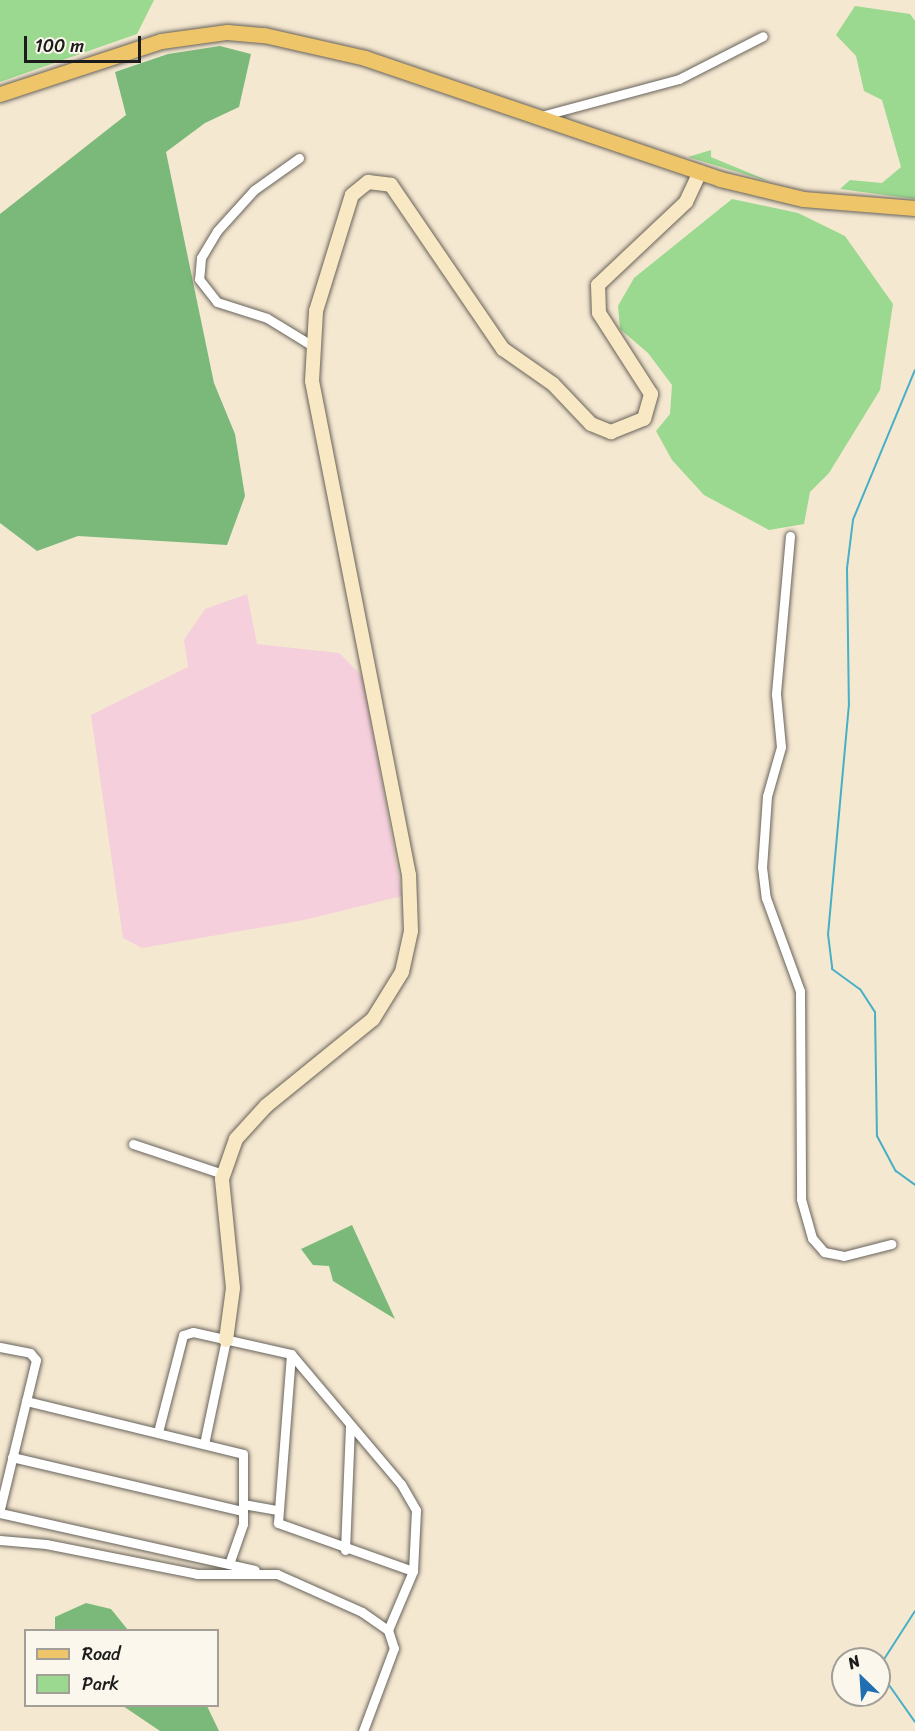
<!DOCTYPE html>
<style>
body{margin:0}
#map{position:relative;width:915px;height:1731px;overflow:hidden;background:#f5e8d1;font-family:Sriracha,sans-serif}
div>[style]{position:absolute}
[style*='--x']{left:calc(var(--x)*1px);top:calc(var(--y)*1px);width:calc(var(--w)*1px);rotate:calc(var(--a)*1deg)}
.built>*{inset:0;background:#f5cfdb}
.green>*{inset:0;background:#9ad98f}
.forest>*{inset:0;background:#7bb97a}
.stream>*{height:2px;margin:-1px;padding:0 1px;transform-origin:1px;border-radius:1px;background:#47afc6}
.roads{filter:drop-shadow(0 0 2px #68635b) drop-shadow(0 0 2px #68635b)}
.street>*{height:9px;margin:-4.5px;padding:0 4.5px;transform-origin:4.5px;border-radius:4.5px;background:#fff}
.secondary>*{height:14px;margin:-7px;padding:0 7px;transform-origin:7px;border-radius:7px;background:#f8e8c3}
.primary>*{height:15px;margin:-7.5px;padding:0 7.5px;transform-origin:7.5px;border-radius:7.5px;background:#eec569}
span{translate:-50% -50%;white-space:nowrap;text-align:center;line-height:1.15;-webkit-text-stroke:4.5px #fbf7ec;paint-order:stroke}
.legend{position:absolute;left:24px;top:1629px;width:195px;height:78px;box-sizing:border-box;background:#fbf7ec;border:2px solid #a29f99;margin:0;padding:8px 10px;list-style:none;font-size:18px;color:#1c1c1c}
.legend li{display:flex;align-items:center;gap:12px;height:30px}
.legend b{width:30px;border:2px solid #a29f99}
.north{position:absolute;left:831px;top:1647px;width:60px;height:60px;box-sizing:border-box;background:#fbf7ec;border:2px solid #a29f99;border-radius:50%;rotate:335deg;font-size:16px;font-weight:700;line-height:24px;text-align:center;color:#1c1c1c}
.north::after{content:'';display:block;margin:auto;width:21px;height:27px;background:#1f6fb2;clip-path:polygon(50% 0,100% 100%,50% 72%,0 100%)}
.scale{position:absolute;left:24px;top:36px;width:117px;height:27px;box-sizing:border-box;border:3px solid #1c1c1c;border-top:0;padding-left:8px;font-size:18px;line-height:21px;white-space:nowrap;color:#1c1c1c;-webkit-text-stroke:4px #fbf7ec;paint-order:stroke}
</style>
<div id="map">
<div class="built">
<i style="clip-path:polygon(247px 594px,257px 644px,339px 653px,363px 677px,402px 896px,304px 920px,142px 948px,123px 938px,91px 715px,188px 667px,184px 640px,205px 609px)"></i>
</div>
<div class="green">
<i style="clip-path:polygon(0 0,154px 0,137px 34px,0 82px)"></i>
<i style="clip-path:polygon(855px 6px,910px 14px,915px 21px,915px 199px,840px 189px,850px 180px,882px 183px,901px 167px,882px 100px,864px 91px,856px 56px,836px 35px)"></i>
<i style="clip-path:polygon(711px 150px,711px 157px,771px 182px,688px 157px)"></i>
<i style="clip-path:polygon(732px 199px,798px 213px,845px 236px,893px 304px,880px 390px,829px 473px,810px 492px,804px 524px,769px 530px,704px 495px,672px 460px,656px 431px,670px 414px,672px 385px,648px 353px,620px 329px,618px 306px,634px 278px)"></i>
</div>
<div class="forest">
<i style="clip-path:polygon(220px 46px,251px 54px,239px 107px,205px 123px,166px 152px,214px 383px,235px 434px,245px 496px,227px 545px,78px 536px,37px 551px,0 523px,0 214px,126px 115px,115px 72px,168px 54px)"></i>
<i style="clip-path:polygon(352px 1225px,395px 1319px,333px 1281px,329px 1266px,313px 1265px,301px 1249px)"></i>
<i style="clip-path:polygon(86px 1603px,111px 1609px,128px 1630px,55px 1630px,55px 1617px)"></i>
<i style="clip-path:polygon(123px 1706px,207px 1706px,219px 1731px,160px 1731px)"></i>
</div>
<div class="stream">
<i style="--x:915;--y:370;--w:162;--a:112.5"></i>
<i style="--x:853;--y:520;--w:48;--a:97.1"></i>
<i style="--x:847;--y:568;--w:136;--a:89.2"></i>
<i style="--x:849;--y:704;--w:231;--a:95.2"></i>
<i style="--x:828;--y:934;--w:35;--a:83"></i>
<i style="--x:832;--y:969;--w:34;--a:36"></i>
<i style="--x:860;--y:989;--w:27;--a:57"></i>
<i style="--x:875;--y:1012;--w:124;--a:89.1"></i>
<i style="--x:877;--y:1136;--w:40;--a:62"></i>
<i style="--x:896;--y:1171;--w:24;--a:36"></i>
<i style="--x:915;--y:1611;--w:63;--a:122.7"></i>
<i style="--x:881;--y:1664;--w:11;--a:85"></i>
<i style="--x:882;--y:1675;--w:57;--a:54.9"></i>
</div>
<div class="roads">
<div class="street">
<i style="--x:541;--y:116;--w:143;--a:-15"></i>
<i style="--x:679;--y:79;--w:94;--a:-27.1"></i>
<i style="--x:299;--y:158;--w:55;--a:144.6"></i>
<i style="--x:254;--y:190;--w:55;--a:132.1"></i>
<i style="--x:217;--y:231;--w:31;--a:121"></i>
<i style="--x:201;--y:258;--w:21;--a:95"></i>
<i style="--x:199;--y:279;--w:29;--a:52"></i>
<i style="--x:217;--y:302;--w:52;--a:17.7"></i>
<i style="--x:267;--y:318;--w:52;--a:31.5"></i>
<i style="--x:790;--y:536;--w:159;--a:95.1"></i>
<i style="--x:776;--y:694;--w:53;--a:84.6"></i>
<i style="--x:781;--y:747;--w:51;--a:105.9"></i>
<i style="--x:767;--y:796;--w:71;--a:94"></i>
<i style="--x:762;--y:867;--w:31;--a:83"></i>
<i style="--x:766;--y:898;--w:99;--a:69.9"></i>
<i style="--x:800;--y:991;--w:208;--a:89.7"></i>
<i style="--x:801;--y:1199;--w:41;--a:74.2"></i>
<i style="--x:812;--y:1238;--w:18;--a:49"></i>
<i style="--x:824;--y:1252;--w:20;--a:11"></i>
<i style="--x:844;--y:1256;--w:49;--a:-14.3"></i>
<i style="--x:133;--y:1144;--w:95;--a:18.4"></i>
<i style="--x:0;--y:1347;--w:31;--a:11"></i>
<i style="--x:30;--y:1353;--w:9;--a:49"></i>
<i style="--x:36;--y:1360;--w:153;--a:103.6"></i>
<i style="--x:291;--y:1354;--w:169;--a:94.4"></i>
<i style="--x:278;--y:1523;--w:143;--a:19.6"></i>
<i style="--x:26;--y:1401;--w:223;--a:13.7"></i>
<i style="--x:243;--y:1454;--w:70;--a:90"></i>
<i style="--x:243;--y:1524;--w:42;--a:109.3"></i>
<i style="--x:158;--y:1432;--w:100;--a:-75.5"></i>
<i style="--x:183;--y:1335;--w:10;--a:-17"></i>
<i style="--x:193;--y:1332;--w:100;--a:12.7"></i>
<i style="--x:291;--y:1354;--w:170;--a:49.8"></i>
<i style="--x:401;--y:1484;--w:30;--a:60"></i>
<i style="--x:416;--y:1510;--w:61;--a:92.8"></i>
<i style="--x:413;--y:1571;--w:64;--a:113"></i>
<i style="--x:204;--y:1444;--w:106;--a:-78.1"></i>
<i style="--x:12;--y:1457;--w:237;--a:13.2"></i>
<i style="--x:243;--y:1504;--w:35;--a:10"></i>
<i style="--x:0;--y:1513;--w:261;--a:12.6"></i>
<i style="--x:0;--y:1540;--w:46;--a:5"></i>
<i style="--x:46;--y:1544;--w:154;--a:11.2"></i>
<i style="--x:197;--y:1574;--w:80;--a:0"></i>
<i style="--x:277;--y:1574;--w:93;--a:24.1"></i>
<i style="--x:362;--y:1612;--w:32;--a:35"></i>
<i style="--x:388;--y:1630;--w:19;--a:72"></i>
<i style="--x:394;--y:1648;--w:89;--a:110.5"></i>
<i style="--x:345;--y:1550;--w:123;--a:-87.7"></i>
</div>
<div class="secondary">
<i style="--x:226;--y:1340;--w:52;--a:-82.3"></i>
<i style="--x:233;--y:1288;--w:110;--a:-95.8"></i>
<i style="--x:222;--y:1179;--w:42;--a:-70.7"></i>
<i style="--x:236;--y:1139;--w:45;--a:-47.7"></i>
<i style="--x:266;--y:1106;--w:138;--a:-39.1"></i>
<i style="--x:373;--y:1019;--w:55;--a:-58.3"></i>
<i style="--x:402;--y:972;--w:42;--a:-77.6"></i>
<i style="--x:411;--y:931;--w:56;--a:-92"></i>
<i style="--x:409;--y:875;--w:503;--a:-101.11"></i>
<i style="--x:312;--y:381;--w:70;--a:-86.7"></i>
<i style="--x:316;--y:311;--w:121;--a:-72.8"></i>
<i style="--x:352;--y:195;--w:21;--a:-39"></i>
<i style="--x:368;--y:182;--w:23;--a:7"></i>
<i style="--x:391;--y:185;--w:199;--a:55.7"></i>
<i style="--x:503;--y:349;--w:61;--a:35"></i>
<i style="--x:553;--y:384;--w:55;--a:46.5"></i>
<i style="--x:591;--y:424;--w:22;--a:22"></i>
<i style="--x:611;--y:432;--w:35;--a:-22"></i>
<i style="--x:644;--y:419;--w:26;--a:-74"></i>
<i style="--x:651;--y:394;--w:96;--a:-122.7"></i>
<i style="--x:599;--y:313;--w:28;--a:-92"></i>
<i style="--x:598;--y:285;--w:121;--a:-43.3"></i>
<i style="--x:686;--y:202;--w:33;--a:-65"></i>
</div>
<div class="primary">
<i style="--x:0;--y:94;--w:169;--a:-18.2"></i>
<i style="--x:161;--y:41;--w:67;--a:-7.8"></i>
<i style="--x:227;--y:32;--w:37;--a:5"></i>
<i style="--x:264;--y:35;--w:104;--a:12.8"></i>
<i style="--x:365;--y:58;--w:375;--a:18.8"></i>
<i style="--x:720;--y:179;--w:85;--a:13.5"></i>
<i style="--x:803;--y:199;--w:112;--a:4.6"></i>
</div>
</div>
<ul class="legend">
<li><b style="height:8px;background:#eec569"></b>Road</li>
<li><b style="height:16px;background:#9ad98f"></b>Park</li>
</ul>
<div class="north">N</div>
<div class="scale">100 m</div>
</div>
